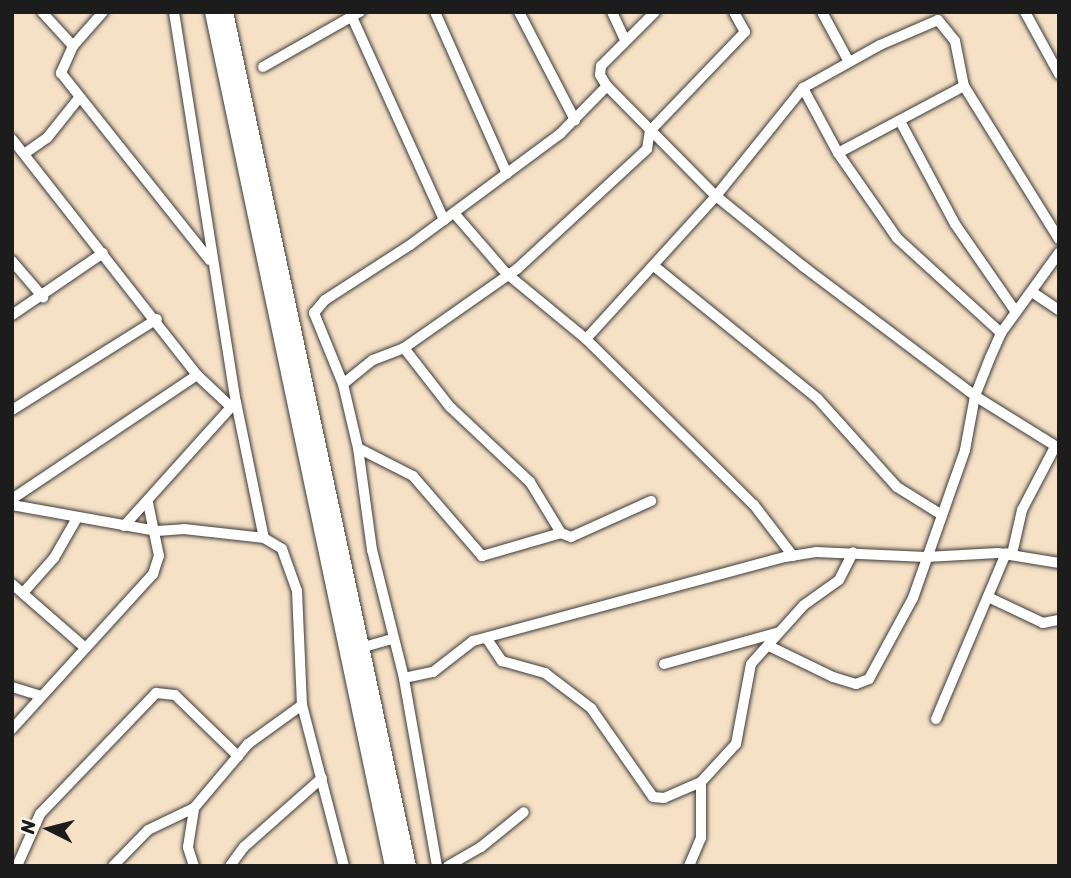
<!DOCTYPE html>
<style>
body{margin:0}
#map{position:relative;width:1071px;height:878px;overflow:hidden;background:#f6e1c7;font-family:Sriracha,sans-serif}
div>[style]{position:absolute}
[style*='--x']{left:calc(var(--x)*1px);top:calc(var(--y)*1px);width:calc(var(--w)*1px);rotate:calc(var(--a)*1deg)}
.roads{filter:drop-shadow(0 0 2px #3d3a36) drop-shadow(0 0 2px #3d3a36)}
.minor>*{height:10px;margin:-5px;padding:0 5px;transform-origin:5px;border-radius:5px;background:#fff}
.highway>*{height:16px;margin:-8px;padding:0 8px;transform-origin:8px;border-radius:8px;background:#fff}
span{translate:-50% -50%;white-space:nowrap;text-align:center;line-height:1.15;-webkit-text-stroke:5px #fbf7ec;paint-order:stroke}
.frame{position:absolute;inset:0;border:14px solid #1c1c1c;pointer-events:none}
.north{position:absolute;left:14px;top:794px;width:70px;height:70px;-webkit-text-stroke:5px #fbf7ec;paint-order:stroke;rotate:276deg;font-size:19px;font-weight:700;line-height:28px;text-align:center;color:#1c1c1c}
.north::after{content:'';display:block;margin:auto;width:24px;height:32px;background:#1c1c1c;clip-path:polygon(50% 0,100% 100%,50% 72%,0 100%)}
</style>
<div id="map">
<div class="roads">
<div class="minor">
<i style="--x:42;--y:12;--w:46;--a:47.6"></i>
<i style="--x:103;--y:12;--w:45;--a:131.4"></i>
<i style="--x:73;--y:46;--w:30;--a:114"></i>
<i style="--x:61;--y:73;--w:239;--a:51.5"></i>
<i style="--x:174;--y:12;--w:395;--a:81"></i>
<i style="--x:236;--y:402;--w:139;--a:78.4"></i>
<i style="--x:264;--y:538;--w:21;--a:31"></i>
<i style="--x:282;--y:549;--w:45;--a:70.3"></i>
<i style="--x:297;--y:591;--w:114;--a:87.5"></i>
<i style="--x:302;--y:705;--w:166;--a:75.4"></i>
<i style="--x:435;--y:12;--w:177;--a:66"></i>
<i style="--x:519;--y:12;--w:122;--a:62.6"></i>
<i style="--x:612;--y:12;--w:31;--a:65"></i>
<i style="--x:655;--y:12;--w:76;--a:135"></i>
<i style="--x:601;--y:66;--w:9;--a:96"></i>
<i style="--x:600;--y:75;--w:13;--a:58"></i>
<i style="--x:607;--y:86;--w:155;--a:45.3"></i>
<i style="--x:716;--y:196;--w:113;--a:38.9"></i>
<i style="--x:804;--y:267;--w:214;--a:37"></i>
<i style="--x:975;--y:396;--w:99;--a:31.8"></i>
<i style="--x:822;--y:12;--w:57;--a:61.6"></i>
<i style="--x:1025;--y:12;--w:71;--a:61.3"></i>
<i style="--x:352;--y:17;--w:223;--a:65.6"></i>
<i style="--x:263;--y:67;--w:112;--a:-29.6"></i>
<i style="--x:803;--y:88;--w:74;--a:61.7"></i>
<i style="--x:838;--y:153;--w:103;--a:55.2"></i>
<i style="--x:897;--y:238;--w:141;--a:42.4"></i>
<i style="--x:900;--y:121;--w:117;--a:61.9"></i>
<i style="--x:955;--y:224;--w:107;--a:55.3"></i>
<i style="--x:12;--y:139;--w:300;--a:51.9"></i>
<i style="--x:197;--y:375;--w:47;--a:43.3"></i>
<i style="--x:838;--y:153;--w:143;--a:-28"></i>
<i style="--x:24;--y:154;--w:28;--a:-35"></i>
<i style="--x:47;--y:138;--w:51;--a:-51.3"></i>
<i style="--x:454;--y:213;--w:79;--a:49.1"></i>
<i style="--x:506;--y:273;--w:104;--a:39.5"></i>
<i style="--x:586;--y:339;--w:236;--a:44.7"></i>
<i style="--x:754;--y:505;--w:64;--a:52.6"></i>
<i style="--x:12;--y:261;--w:48;--a:49.3"></i>
<i style="--x:654;--y:266;--w:211;--a:39"></i>
<i style="--x:818;--y:399;--w:118;--a:48.1"></i>
<i style="--x:897;--y:487;--w:53;--a:31.9"></i>
<i style="--x:1032;--y:292;--w:32;--a:34"></i>
<i style="--x:12;--y:315;--w:110;--a:-34.3"></i>
<i style="--x:586;--y:339;--w:193;--a:-47.7"></i>
<i style="--x:716;--y:196;--w:139;--a:-51.1"></i>
<i style="--x:803;--y:88;--w:88;--a:-29.2"></i>
<i style="--x:880;--y:45;--w:63;--a:-23.3"></i>
<i style="--x:938;--y:20;--w:27;--a:51"></i>
<i style="--x:955;--y:41;--w:46;--a:78.7"></i>
<i style="--x:964;--y:86;--w:180;--a:58.2"></i>
<i style="--x:343;--y:384;--w:38;--a:-39"></i>
<i style="--x:373;--y:360;--w:33;--a:-21"></i>
<i style="--x:12;--y:410;--w:171;--a:-32.1"></i>
<i style="--x:358;--y:448;--w:62;--a:27"></i>
<i style="--x:413;--y:476;--w:106;--a:49.2"></i>
<i style="--x:482;--y:556;--w:82;--a:-16.2"></i>
<i style="--x:561;--y:533;--w:11;--a:22"></i>
<i style="--x:571;--y:537;--w:88;--a:-24.2"></i>
<i style="--x:12;--y:499;--w:223;--a:-33.8"></i>
<i style="--x:12;--y:505;--w:147;--a:10.2"></i>
<i style="--x:157;--y:531;--w:27;--a:-4"></i>
<i style="--x:184;--y:529;--w:81;--a:6.4"></i>
<i style="--x:124;--y:526;--w:164;--a:-48"></i>
<i style="--x:561;--y:533;--w:60;--a:-121.3"></i>
<i style="--x:530;--y:482;--w:110;--a:-136.8"></i>
<i style="--x:450;--y:407;--w:75;--a:-127.9"></i>
<i style="--x:404;--y:348;--w:138;--a:-35"></i>
<i style="--x:517;--y:269;--w:177;--a:-42.7"></i>
<i style="--x:647;--y:149;--w:18;--a:-81"></i>
<i style="--x:650;--y:131;--w:137;--a:-46.2"></i>
<i style="--x:745;--y:32;--w:23;--a:-119"></i>
<i style="--x:1012;--y:554;--w:45;--a:-77.2"></i>
<i style="--x:1022;--y:510;--w:71;--a:-62.4"></i>
<i style="--x:12;--y:584;--w:94;--a:41.1"></i>
<i style="--x:23;--y:593;--w:47;--a:-48.5"></i>
<i style="--x:54;--y:558;--w:46;--a:-60.1"></i>
<i style="--x:988;--y:597;--w:61;--a:25.3"></i>
<i style="--x:1043;--y:623;--w:16;--a:-11"></i>
<i style="--x:487;--y:639;--w:27;--a:56"></i>
<i style="--x:502;--y:661;--w:45;--a:15.6"></i>
<i style="--x:545;--y:673;--w:58;--a:37.3"></i>
<i style="--x:591;--y:708;--w:108;--a:55.1"></i>
<i style="--x:653;--y:797;--w:11;--a:5"></i>
<i style="--x:664;--y:798;--w:40;--a:-23.4"></i>
<i style="--x:769;--y:646;--w:71;--a:25.8"></i>
<i style="--x:833;--y:677;--w:24;--a:17"></i>
<i style="--x:856;--y:684;--w:14;--a:-21"></i>
<i style="--x:869;--y:679;--w:92;--a:-61.5"></i>
<i style="--x:913;--y:598;--w:157;--a:-70.6"></i>
<i style="--x:965;--y:450;--w:55;--a:-79.5"></i>
<i style="--x:975;--y:396;--w:41;--a:-68.5"></i>
<i style="--x:990;--y:358;--w:27;--a:-66"></i>
<i style="--x:1001;--y:333;--w:99;--a:-54.1"></i>
<i style="--x:364;--y:647;--w:29;--a:-16"></i>
<i style="--x:664;--y:664;--w:119;--a:-15.5"></i>
<i style="--x:404;--y:678;--w:30;--a:-12"></i>
<i style="--x:433;--y:672;--w:51;--a:-37.8"></i>
<i style="--x:473;--y:641;--w:323;--a:-15.1"></i>
<i style="--x:785;--y:557;--w:31;--a:-9"></i>
<i style="--x:816;--y:552;--w:110;--a:2.6"></i>
<i style="--x:926;--y:557;--w:72;--a:-3.2"></i>
<i style="--x:998;--y:553;--w:62;--a:9.3"></i>
<i style="--x:12;--y:687;--w:28;--a:17"></i>
<i style="--x:936;--y:719;--w:180;--a:-67.1"></i>
<i style="--x:12;--y:729;--w:210;--a:-47.7"></i>
<i style="--x:153;--y:574;--w:19;--a:-72"></i>
<i style="--x:159;--y:556;--w:54;--a:-101.7"></i>
<i style="--x:17;--y:866;--w:57;--a:-66.1"></i>
<i style="--x:40;--y:814;--w:168;--a:-46.2"></i>
<i style="--x:156;--y:693;--w:19;--a:6"></i>
<i style="--x:175;--y:695;--w:88;--a:44.1"></i>
<i style="--x:113;--y:866;--w:50;--a:-45.8"></i>
<i style="--x:148;--y:830;--w:51;--a:-25.6"></i>
<i style="--x:194;--y:866;--w:20;--a:-108"></i>
<i style="--x:188;--y:847;--w:39;--a:-81"></i>
<i style="--x:194;--y:808;--w:84;--a:-49.8"></i>
<i style="--x:248;--y:744;--w:67;--a:-35.8"></i>
<i style="--x:230;--y:866;--w:24;--a:-54"></i>
<i style="--x:244;--y:847;--w:104;--a:-41.5"></i>
<i style="--x:437;--y:866;--w:191;--a:-100"></i>
<i style="--x:404;--y:678;--w:132;--a:-104"></i>
<i style="--x:372;--y:550;--w:103;--a:-97.8"></i>
<i style="--x:358;--y:448;--w:66;--a:-103.2"></i>
<i style="--x:343;--y:384;--w:77;--a:-112.2"></i>
<i style="--x:314;--y:313;--w:17;--a:-50"></i>
<i style="--x:325;--y:300;--w:101;--a:-32.9"></i>
<i style="--x:410;--y:245;--w:187;--a:-36.5"></i>
<i style="--x:560;--y:134;--w:67;--a:-45.6"></i>
<i style="--x:448;--y:866;--w:38;--a:-30"></i>
<i style="--x:481;--y:847;--w:55;--a:-39.1"></i>
<i style="--x:689;--y:866;--w:30;--a:-67"></i>
<i style="--x:701;--y:838;--w:56;--a:-90"></i>
<i style="--x:701;--y:782;--w:52;--a:-47.4"></i>
<i style="--x:736;--y:744;--w:81;--a:-79.4"></i>
<i style="--x:751;--y:664;--w:79;--a:-48.1"></i>
<i style="--x:804;--y:605;--w:43;--a:-35.5"></i>
<i style="--x:839;--y:580;--w:31;--a:-63"></i>
</div>
<div class="highway">
<i style="--x:213;--y:12;--w:873;--a:78.1"></i>
<i style="--x:225;--y:12;--w:873;--a:77.91"></i>
</div>
</div>
<div class="frame"></div>
<div class="north">N</div>
</div>
